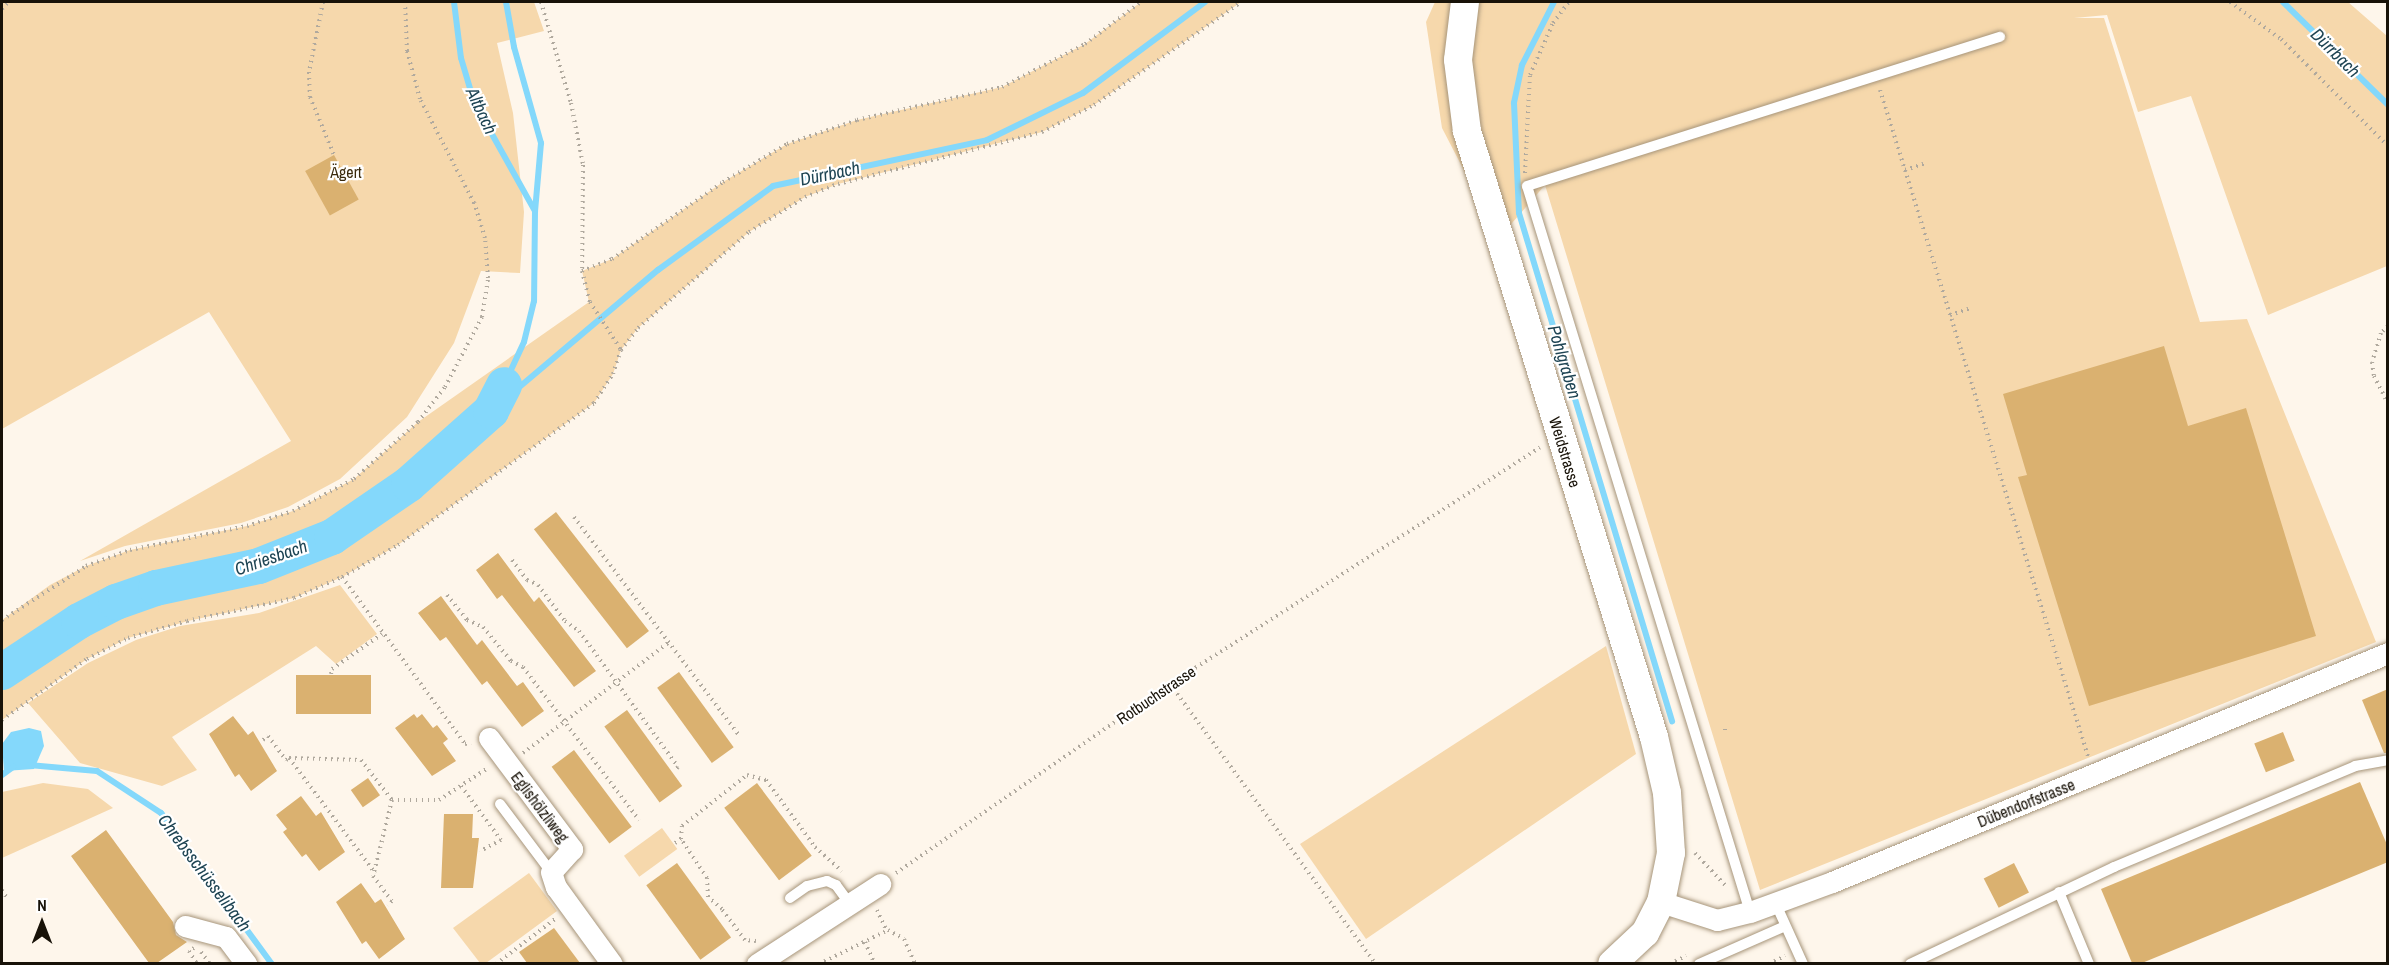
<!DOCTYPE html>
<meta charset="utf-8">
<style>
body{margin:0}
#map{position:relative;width:2389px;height:965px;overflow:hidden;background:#fef6eb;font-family:"Archivo Narrow",sans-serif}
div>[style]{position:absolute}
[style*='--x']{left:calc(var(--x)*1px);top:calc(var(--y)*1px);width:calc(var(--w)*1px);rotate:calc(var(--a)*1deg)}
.green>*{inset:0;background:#f6d8ac;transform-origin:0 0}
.water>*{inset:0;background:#84d8fb}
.stream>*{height:6px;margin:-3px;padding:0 3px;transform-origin:3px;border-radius:3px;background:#84d8fb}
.river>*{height:36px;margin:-18px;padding:0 18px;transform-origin:18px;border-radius:18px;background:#84d8fb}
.building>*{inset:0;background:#dab170;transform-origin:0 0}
.path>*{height:4px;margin-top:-2px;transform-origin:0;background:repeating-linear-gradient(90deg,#b0a99e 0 1.5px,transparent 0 6px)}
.roads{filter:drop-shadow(0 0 2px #a7957a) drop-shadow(0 0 2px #a7957a)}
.lane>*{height:10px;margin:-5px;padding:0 5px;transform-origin:5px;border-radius:5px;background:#fff}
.street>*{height:21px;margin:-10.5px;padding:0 10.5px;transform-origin:10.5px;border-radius:10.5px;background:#fff}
.secondary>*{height:28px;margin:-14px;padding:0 14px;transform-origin:14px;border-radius:14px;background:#fff}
span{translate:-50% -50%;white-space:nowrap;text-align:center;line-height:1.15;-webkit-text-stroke:4.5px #fff;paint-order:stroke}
.park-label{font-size:16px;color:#3a290b}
.street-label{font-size:16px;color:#181208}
.water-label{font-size:18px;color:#1e4453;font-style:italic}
.frame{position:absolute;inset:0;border:3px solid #181208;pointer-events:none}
.north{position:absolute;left:12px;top:893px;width:60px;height:60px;-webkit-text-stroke:4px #fff;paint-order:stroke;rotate:0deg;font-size:16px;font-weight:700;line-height:24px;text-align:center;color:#181208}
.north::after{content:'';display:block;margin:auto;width:21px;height:27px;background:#181208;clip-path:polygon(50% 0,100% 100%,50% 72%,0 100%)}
</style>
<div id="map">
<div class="green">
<i style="clip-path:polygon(2px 2px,534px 2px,544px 31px,497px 43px,513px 113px,524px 212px,520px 273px,481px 271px,454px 343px,407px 417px,340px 479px,288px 507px,241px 523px,125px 546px,80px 561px,291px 441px,209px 312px,2px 429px)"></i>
<i style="clip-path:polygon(1141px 2px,1241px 2px,1094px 105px,1042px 132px,838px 184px,805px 197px,749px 232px,638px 328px,621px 350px,613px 374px,594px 403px,398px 545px,342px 577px,294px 598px,188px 621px,128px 638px,87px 659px,2px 720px,2px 620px,50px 585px,86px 566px,130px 550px,247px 526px,293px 511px,354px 479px,418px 422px,589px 302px,582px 271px,612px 259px,723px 182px,787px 144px,857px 120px,1002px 87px,1085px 44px)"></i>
<i style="clip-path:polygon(1435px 2px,2348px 2px,2387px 36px,2387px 266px,2268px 315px,2191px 96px,2138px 112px,2107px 15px,2074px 18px,2104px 18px,2200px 322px,2247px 319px,2376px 642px,1760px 890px,1545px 185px,1499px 238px,1442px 128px,1426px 22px)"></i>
<i style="clip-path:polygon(340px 585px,377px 634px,336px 664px,316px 646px,172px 737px,197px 770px,162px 786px,80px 763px,28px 703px,88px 663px,136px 640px,180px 626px,259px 613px)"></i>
<i style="clip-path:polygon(1606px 646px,1636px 754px,1366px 939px,1300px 844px)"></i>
<i style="clip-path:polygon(43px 783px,88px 789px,113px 808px,2px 858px,2px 792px)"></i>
<i style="left:662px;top:828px;width:26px;height:47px;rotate:54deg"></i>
<i style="clip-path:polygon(529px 873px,557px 911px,486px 963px,480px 963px,453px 928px)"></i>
</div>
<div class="water">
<i style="clip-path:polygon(29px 728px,41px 731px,44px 746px,34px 769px,4px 771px,2px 744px,11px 732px)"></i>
</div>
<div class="stream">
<i style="--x:454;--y:2;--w:56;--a:82.9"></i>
<i style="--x:461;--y:58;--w:46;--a:73.5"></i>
<i style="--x:474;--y:102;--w:125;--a:60.8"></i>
<i style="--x:535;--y:211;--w:90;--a:90.6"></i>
<i style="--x:534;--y:301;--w:42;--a:103.7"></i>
<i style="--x:524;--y:342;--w:47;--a:114.9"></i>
<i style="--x:506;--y:2;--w:46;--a:79.9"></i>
<i style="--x:514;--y:47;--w:100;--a:74.3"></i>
<i style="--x:541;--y:143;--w:68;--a:95"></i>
<i style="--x:1554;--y:2;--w:71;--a:116.9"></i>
<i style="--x:1522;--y:65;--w:39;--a:102"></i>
<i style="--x:1514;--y:103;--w:110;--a:87.4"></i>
<i style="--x:1519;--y:213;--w:531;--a:73.24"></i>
<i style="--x:2283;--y:2;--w:147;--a:44.4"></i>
<i style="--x:491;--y:411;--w:219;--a:-40.2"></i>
<i style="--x:658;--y:270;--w:142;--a:-36.1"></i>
<i style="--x:773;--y:186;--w:219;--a:-12.1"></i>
<i style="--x:987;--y:140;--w:107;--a:-26.1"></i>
<i style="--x:1083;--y:93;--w:152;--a:-36.7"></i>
<i style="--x:29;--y:765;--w:68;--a:5"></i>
<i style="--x:97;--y:771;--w:77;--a:33.3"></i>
<i style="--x:161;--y:813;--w:187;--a:53.7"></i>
<i style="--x:2;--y:775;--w:14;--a:-36"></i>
</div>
<div class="river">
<i style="--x:2;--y:672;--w:92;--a:-33.5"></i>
<i style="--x:79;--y:621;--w:42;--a:-27.2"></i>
<i style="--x:116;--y:602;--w:42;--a:-19.3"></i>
<i style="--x:156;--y:588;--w:105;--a:-12.1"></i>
<i style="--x:259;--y:566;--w:79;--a:-21.7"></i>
<i style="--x:332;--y:537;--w:93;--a:-34.5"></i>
<i style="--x:409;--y:484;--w:110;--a:-41.7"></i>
<i style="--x:491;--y:411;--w:29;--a:-63"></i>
</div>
<div class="building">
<i style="left:334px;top:155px;width:51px;height:33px;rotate:61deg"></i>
<i style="clip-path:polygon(2164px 346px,2188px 426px,2246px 408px,2316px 636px,2089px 706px,2018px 477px,2027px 475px,2003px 394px)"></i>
<i style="left:556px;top:512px;width:151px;height:28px;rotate:52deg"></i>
<i style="clip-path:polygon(498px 553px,534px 602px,539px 597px,596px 671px,574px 687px,502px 595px,497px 599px,476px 570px)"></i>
<i style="clip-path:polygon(441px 596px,477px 645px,482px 640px,517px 686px,523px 682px,544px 711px,522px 727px,487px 681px,482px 685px,446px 637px,440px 641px,418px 613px)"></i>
<i style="left:679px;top:672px;width:93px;height:27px;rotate:54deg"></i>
<i style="left:296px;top:675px;width:75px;height:39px"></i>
<i style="clip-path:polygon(2388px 689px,2388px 753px,2384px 753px,2362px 700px)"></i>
<i style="left:627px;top:710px;width:94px;height:28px;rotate:54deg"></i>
<i style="clip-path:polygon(414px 714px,417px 718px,422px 714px,433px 728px,437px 725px,448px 739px,443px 743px,456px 761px,432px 776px,395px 728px)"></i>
<i style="clip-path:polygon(233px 716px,248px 735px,253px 731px,277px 771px,251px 791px,239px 774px,235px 777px,209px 734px)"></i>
<i style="left:2283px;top:732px;width:31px;height:31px;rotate:68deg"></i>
<i style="left:574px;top:750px;width:96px;height:28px;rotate:53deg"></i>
<i style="left:368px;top:778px;width:21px;height:21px;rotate:55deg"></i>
<i style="clip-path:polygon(2360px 782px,2388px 847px,2388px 862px,2142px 963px,2132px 963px,2101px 889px)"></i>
<i style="left:757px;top:783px;width:91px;height:41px;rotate:53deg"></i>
<i style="clip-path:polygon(301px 796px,316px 816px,321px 812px,345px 852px,319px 871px,306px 854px,302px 857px,283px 832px,287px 829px,276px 815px)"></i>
<i style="clip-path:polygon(444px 814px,473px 814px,472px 838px,479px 838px,473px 888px,441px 888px)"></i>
<i style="clip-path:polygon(106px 830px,173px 922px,176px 935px,187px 942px,157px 963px,149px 963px,71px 856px)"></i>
<i style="left:677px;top:863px;width:92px;height:38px;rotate:54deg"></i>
<i style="left:2014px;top:863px;width:33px;height:34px;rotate:63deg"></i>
<i style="clip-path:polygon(361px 883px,375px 903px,381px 899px,405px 939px,379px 959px,366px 941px,362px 944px,336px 902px)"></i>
<i style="clip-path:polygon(554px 928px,580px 963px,527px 963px,519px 952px)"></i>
</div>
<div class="path">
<i style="--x:323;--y:2;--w:71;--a:101.3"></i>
<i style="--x:309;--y:72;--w:25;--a:88"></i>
<i style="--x:310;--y:97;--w:63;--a:67.5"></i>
<i style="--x:541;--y:2;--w:105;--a:73.5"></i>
<i style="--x:571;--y:103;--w:63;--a:79"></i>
<i style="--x:583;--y:165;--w:106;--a:90.5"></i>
<i style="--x:582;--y:271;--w:32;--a:76"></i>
<i style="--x:590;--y:302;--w:57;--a:57.1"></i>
<i style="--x:2230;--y:2;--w:63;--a:36"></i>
<i style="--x:2281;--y:39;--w:151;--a:45"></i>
<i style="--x:2;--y:9;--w:9;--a:-49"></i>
<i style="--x:1880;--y:90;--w:698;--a:72.66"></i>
<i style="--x:1905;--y:170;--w:22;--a:-18"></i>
<i style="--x:1525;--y:173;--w:98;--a:-87.1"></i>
<i style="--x:1530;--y:75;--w:57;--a:-66.1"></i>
<i style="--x:1553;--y:23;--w:26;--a:-53"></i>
<i style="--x:582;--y:271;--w:32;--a:-22"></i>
<i style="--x:612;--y:259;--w:135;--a:-34.7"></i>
<i style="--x:723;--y:182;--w:74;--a:-30.7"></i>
<i style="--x:787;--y:144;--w:74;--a:-18.9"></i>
<i style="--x:857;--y:120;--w:149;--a:-12.8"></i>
<i style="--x:1002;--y:87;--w:93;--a:-27.4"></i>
<i style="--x:1085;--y:44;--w:70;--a:-36.9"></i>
<i style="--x:1950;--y:315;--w:22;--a:-18"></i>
<i style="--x:2388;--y:326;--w:10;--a:135"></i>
<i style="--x:2381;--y:333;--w:30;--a:107"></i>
<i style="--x:2372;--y:362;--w:14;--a:82"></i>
<i style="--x:2374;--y:376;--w:30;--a:63"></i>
<i style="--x:574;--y:517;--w:272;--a:52.9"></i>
<i style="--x:512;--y:560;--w:25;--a:53"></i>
<i style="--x:527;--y:580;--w:12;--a:24"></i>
<i style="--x:538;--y:585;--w:45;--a:53.1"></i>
<i style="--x:565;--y:621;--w:17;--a:36"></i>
<i style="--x:579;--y:631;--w:168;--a:53.9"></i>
<i style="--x:678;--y:767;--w:4;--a:135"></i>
<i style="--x:342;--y:577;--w:207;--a:53.6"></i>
<i style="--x:465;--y:744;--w:6;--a:-9"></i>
<i style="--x:447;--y:595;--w:32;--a:51"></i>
<i style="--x:467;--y:620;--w:17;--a:24"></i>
<i style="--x:483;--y:627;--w:44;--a:50.5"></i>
<i style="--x:511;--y:661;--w:13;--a:27"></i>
<i style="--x:523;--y:667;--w:192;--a:52.8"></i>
<i style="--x:2;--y:620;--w:100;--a:-32.7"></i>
<i style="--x:86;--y:566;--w:47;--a:-20"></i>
<i style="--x:130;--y:550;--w:119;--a:-11.6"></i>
<i style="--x:247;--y:526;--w:48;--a:-18.1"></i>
<i style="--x:293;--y:511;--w:69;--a:-27.7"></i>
<i style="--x:354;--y:479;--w:86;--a:-41.7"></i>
<i style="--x:418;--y:422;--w:44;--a:-52.4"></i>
<i style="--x:445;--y:387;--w:79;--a:-62.1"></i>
<i style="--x:482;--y:317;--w:39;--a:-81"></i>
<i style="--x:488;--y:278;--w:40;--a:-94.3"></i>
<i style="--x:485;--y:238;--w:37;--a:-107"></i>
<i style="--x:474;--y:203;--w:117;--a:-117.4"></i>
<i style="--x:420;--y:99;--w:50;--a:-105.2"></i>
<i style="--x:407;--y:51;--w:49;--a:-92.3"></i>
<i style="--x:331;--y:674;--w:5;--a:-79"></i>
<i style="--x:332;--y:669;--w:61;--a:-35"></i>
<i style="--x:1170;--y:684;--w:348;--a:53.7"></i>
<i style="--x:2;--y:720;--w:105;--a:-35.7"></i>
<i style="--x:87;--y:659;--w:46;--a:-27.1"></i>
<i style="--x:128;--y:638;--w:61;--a:-16.1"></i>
<i style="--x:187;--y:621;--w:109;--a:-12.1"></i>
<i style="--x:294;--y:598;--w:52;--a:-23.6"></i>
<i style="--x:342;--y:577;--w:64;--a:-29.7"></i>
<i style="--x:398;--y:545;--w:242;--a:-35.9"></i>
<i style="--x:594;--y:403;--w:35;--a:-57"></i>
<i style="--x:613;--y:374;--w:25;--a:-72"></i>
<i style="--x:621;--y:350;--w:28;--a:-52"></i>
<i style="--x:638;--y:328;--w:147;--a:-40.9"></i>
<i style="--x:749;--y:232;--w:66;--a:-32"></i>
<i style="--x:805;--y:197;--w:35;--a:-22"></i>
<i style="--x:838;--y:184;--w:211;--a:-14.3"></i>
<i style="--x:1042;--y:132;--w:59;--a:-27.4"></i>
<i style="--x:1094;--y:105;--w:179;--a:-35"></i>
<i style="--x:1725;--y:729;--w:1;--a:90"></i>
<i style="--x:263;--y:740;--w:6;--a:-39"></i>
<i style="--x:268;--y:736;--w:30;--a:53"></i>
<i style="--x:286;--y:760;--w:4;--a:-34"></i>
<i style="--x:289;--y:758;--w:144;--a:53.2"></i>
<i style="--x:523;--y:753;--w:183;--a:-37.2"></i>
<i style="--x:289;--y:758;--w:72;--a:1.6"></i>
<i style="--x:361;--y:760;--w:51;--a:52.2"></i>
<i style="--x:392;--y:800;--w:78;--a:104"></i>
<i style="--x:373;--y:876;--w:31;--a:53"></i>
<i style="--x:392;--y:901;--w:6;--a:141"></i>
<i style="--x:461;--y:786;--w:67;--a:53.5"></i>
<i style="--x:501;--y:840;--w:24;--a:152"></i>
<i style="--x:392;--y:800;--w:47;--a:0"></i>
<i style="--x:439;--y:800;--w:59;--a:-33.1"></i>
<i style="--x:675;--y:843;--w:7;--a:-34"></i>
<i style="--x:1695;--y:853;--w:44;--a:46.8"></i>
<i style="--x:896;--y:873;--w:333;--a:-34.6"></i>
<i style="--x:1170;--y:684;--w:439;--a:-32.6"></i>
<i style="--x:2;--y:890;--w:9;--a:58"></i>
<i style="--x:877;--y:910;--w:23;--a:65"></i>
<i style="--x:756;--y:941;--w:11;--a:-175"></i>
<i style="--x:745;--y:940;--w:39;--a:-127"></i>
<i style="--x:722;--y:909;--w:18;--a:-139"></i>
<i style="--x:708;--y:897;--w:19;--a:-93"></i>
<i style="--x:707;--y:878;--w:47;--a:-123.7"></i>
<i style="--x:681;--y:839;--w:13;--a:-86"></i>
<i style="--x:682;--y:826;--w:83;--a:-38.1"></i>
<i style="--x:747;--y:775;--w:20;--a:15"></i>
<i style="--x:766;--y:780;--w:83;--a:53.8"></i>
<i style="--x:815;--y:847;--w:36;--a:42"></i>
<i style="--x:865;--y:942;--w:24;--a:66"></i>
<i style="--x:194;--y:948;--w:6;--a:149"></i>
<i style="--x:189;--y:951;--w:15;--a:58"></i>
<i style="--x:201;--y:952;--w:15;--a:53"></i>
<i style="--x:496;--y:964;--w:74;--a:-37.3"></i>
<i style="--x:819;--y:964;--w:77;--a:-26.2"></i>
<i style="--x:888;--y:930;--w:18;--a:29"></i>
<i style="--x:904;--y:939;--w:27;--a:66"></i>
<i style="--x:1670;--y:964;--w:18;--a:-27"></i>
<i style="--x:1769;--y:964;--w:18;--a:-27"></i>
</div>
<div class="roads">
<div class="lane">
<i style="--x:500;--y:804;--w:85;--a:53.1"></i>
<i style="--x:2059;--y:892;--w:78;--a:67.4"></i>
<i style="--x:790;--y:898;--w:21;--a:-35"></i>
<i style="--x:807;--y:886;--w:21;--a:-14"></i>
<i style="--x:827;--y:881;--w:10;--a:24"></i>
<i style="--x:836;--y:885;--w:22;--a:54"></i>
<i style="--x:1775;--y:902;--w:68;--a:65.7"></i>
<i style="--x:1750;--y:912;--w:759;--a:-107.07"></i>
<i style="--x:1527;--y:186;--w:496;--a:-17.5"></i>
<i style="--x:1699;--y:964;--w:94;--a:-23.8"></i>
<i style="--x:1910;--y:964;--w:226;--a:-25.4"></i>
<i style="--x:2114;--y:867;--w:261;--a:-22.7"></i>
<i style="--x:2355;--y:766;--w:34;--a:-10"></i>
</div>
<div class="street">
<i style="--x:489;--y:738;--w:139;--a:53.2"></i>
<i style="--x:572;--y:849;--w:31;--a:132"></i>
<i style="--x:551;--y:872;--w:16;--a:72"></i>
<i style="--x:556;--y:887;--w:95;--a:54"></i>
<i style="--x:1661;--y:902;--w:59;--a:17.8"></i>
<i style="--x:1717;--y:920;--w:34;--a:-14"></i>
<i style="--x:1750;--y:912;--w:87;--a:-20.1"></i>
<i style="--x:1832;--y:882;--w:601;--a:-22.39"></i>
<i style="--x:185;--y:926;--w:42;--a:15"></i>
<i style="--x:226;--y:937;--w:34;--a:53"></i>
<i style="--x:757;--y:964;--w:147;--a:-33"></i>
</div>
<div class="secondary">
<i style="--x:1465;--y:2;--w:58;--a:96.9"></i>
<i style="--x:1458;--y:60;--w:72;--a:82.8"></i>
<i style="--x:1467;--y:131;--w:634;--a:72.85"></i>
<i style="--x:1654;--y:737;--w:57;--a:76.9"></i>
<i style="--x:1667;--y:793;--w:60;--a:86.2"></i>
<i style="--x:1671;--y:853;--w:50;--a:101.5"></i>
<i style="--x:1661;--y:902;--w:35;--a:117"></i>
<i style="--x:1645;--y:933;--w:45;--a:136.8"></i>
</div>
</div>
<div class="park-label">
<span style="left:346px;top:172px">Ägert</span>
</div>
<div class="street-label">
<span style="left:1565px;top:452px;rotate:73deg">Weidstrasse</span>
<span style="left:1156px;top:695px;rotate:-34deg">Rotbuchstrasse</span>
<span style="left:2026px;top:803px;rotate:-22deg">Dübendorfstrasse</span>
<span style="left:540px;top:807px;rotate:53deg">Eglishölzliweg</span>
</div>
<div class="water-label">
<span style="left:2335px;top:53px;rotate:45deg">Dürrbach</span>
<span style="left:481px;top:111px;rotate:65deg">Altbach</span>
<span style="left:830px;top:174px;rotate:-12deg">Dürrbach</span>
<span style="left:1564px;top:362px;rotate:73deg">Pohlgraben</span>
<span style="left:271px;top:558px;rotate:-19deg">Chriesbach</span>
<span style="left:204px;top:873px;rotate:53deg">Chrebsschüsselibach</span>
</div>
<div class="frame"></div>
<div class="north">N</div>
</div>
